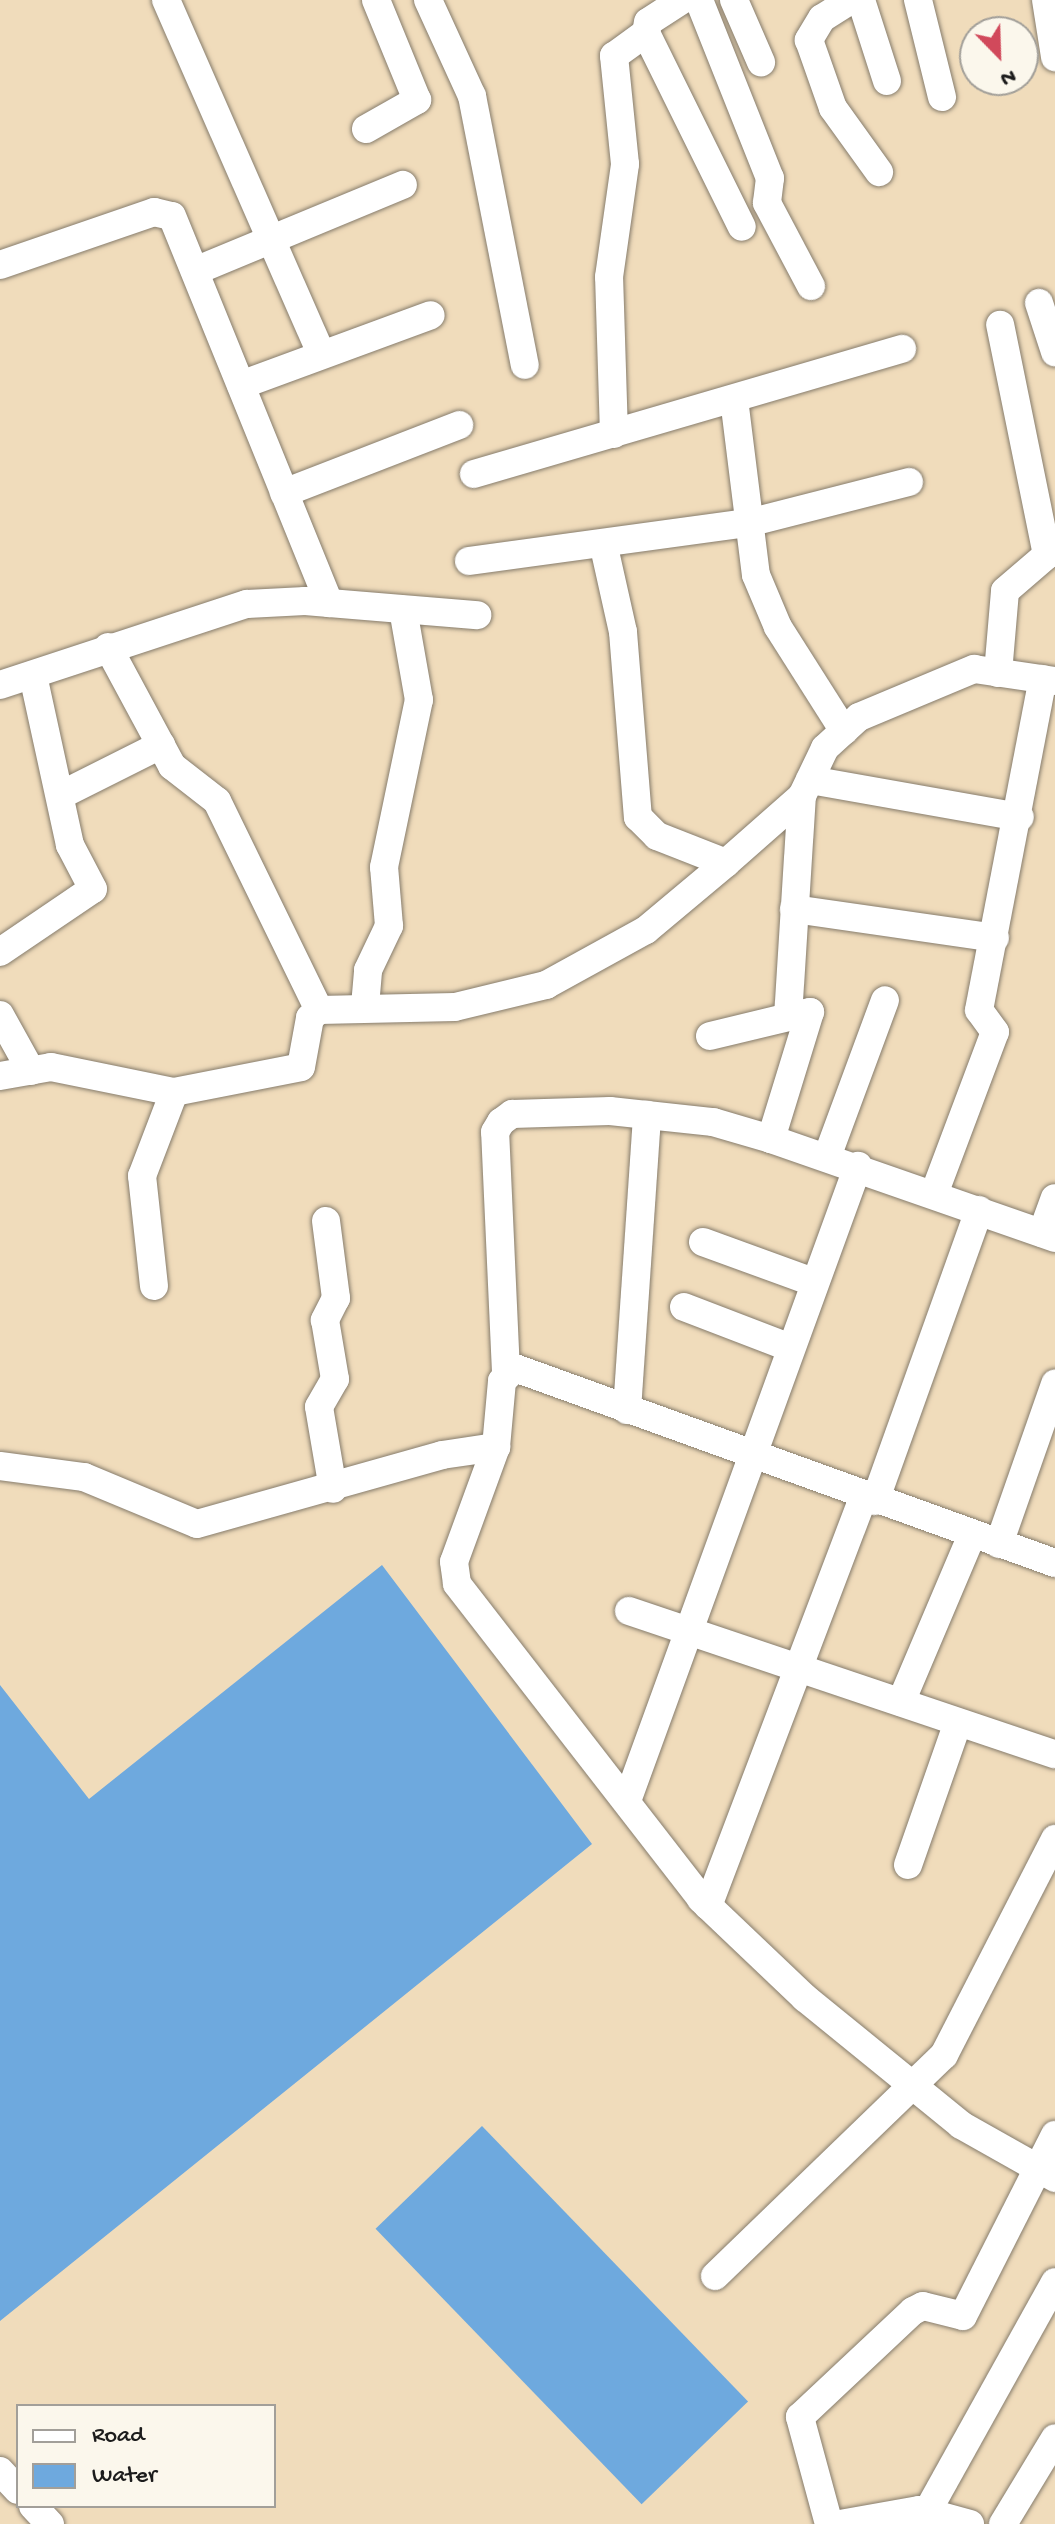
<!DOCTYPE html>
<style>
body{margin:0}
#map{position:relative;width:1055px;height:2524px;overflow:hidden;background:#f0dcbb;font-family:"Gochi Hand",sans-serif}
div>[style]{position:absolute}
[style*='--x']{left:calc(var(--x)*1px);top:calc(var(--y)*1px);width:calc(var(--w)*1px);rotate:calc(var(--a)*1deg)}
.water>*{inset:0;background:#6ea9de;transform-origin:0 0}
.roads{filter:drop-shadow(0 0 2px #867c6c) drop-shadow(0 0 2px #867c6c)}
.minor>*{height:28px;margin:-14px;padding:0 14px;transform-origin:14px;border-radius:14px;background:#fff}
span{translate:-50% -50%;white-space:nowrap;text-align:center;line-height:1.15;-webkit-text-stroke:6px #fbf7ec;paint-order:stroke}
.legend{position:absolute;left:16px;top:2404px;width:260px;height:104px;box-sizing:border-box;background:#fbf7ec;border:2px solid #a29f99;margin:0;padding:10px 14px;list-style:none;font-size:24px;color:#1c1c1c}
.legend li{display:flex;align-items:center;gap:16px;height:40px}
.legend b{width:40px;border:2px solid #a29f99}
.north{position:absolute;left:959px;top:16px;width:80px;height:80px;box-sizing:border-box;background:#fbf7ec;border:2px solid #a29f99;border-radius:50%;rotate:157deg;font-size:22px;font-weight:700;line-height:32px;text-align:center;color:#1c1c1c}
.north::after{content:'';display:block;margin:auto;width:28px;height:36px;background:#d1495b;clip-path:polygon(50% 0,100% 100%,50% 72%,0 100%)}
</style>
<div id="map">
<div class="water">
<i style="clip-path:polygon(382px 1565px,592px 1844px,0 2321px,0 1685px,89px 1799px)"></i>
<i style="left:482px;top:2126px;width:383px;height:148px;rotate:46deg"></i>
</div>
<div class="roads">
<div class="minor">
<i style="--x:166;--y:0;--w:386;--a:66.3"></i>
<i style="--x:428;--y:0;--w:106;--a:65.4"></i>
<i style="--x:472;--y:96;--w:274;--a:78.9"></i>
<i style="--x:682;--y:0;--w:40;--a:147.1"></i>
<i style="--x:648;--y:22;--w:11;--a:100"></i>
<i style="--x:646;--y:33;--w:216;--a:63.7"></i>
<i style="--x:699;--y:0;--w:192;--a:68.3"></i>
<i style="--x:770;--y:178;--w:25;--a:97"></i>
<i style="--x:767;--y:203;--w:94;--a:62.1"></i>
<i style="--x:734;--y:0;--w:68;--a:66.5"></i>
<i style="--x:851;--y:0;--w:34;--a:148"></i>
<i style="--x:822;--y:18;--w:26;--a:121"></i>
<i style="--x:809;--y:40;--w:72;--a:70.6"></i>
<i style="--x:833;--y:108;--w:79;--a:54.3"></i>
<i style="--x:861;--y:0;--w:85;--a:72.2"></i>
<i style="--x:918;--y:0;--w:100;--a:76.1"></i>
<i style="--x:1046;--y:0;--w:58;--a:81"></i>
<i style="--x:366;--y:129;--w:59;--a:-29.6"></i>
<i style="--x:417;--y:100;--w:108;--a:-112.3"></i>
<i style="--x:0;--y:265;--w:163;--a:-19"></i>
<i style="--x:154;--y:212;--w:18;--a:13"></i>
<i style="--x:172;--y:216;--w:418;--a:67.9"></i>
<i style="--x:195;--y:271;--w:225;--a:-22.5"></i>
<i style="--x:1039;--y:303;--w:52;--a:71.9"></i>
<i style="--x:241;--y:385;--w:202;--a:-20.2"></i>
<i style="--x:734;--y:399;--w:177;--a:82.9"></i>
<i style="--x:756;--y:575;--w:56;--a:67.1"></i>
<i style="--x:778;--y:627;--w:123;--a:57.6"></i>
<i style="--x:614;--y:434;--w:157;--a:-91.8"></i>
<i style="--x:609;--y:277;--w:114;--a:-81.9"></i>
<i style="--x:625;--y:164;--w:109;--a:-95.8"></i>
<i style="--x:614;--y:56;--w:39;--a:-36"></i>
<i style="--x:474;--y:474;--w:446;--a:-16.3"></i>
<i style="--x:284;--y:493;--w:188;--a:-21.2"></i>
<i style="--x:604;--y:547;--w:87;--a:77.4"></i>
<i style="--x:623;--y:632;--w:186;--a:85.4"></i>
<i style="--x:638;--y:817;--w:27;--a:45"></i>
<i style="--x:657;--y:836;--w:74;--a:21.4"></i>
<i style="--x:469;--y:561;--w:286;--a:-7.8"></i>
<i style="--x:752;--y:522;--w:162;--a:-14.3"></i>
<i style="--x:108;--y:647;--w:135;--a:61.7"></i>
<i style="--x:172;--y:766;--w:57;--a:37.9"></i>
<i style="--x:217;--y:801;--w:233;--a:64"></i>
<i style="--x:998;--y:673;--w:82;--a:-85.1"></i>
<i style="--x:1005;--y:591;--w:55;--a:-40.6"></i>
<i style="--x:1047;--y:555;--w:235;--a:-101.5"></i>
<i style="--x:0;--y:685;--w:260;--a:-18.2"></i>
<i style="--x:247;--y:604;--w:58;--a:-3"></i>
<i style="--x:305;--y:601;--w:173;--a:4.7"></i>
<i style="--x:810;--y:780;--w:213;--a:10"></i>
<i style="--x:61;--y:795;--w:112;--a:-26.6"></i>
<i style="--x:794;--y:909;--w:203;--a:8.2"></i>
<i style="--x:0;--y:952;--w:112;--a:-34.1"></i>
<i style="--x:93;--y:889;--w:50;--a:-117.6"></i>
<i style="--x:70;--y:845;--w:174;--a:-102.3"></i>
<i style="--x:365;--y:1006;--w:36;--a:-85"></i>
<i style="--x:368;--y:970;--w:49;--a:-64.5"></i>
<i style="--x:389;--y:926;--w:59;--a:-94.8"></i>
<i style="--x:384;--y:867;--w:171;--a:-78.2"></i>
<i style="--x:419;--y:700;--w:92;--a:-100"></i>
<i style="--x:0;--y:1015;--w:64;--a:61"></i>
<i style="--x:788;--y:1017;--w:221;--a:-86.4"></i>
<i style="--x:710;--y:1036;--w:103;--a:-13.5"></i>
<i style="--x:810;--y:1012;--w:133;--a:107.1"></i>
<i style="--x:771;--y:1139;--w:301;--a:19.2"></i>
<i style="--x:0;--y:1076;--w:52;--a:-10"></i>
<i style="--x:51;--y:1067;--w:126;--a:11.5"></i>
<i style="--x:174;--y:1092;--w:129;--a:-11.1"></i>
<i style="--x:301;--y:1067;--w:50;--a:-79.6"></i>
<i style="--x:310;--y:1018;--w:12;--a:-42"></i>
<i style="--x:319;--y:1010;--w:136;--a:-1.3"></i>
<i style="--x:455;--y:1007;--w:94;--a:-13.6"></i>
<i style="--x:546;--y:985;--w:114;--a:-28.8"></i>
<i style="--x:646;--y:930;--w:104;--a:-39.9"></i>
<i style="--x:726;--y:863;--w:101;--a:-41.4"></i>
<i style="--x:802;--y:796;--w:53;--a:-64.4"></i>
<i style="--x:825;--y:748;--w:46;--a:-42.4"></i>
<i style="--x:859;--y:717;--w:125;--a:-22.7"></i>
<i style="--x:974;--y:669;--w:82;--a:8.4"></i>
<i style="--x:827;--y:1157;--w:167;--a:-69.7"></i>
<i style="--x:934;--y:1194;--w:173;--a:-69.4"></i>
<i style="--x:995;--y:1032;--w:27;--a:-126"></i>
<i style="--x:979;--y:1010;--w:337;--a:-79.1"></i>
<i style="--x:326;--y:1221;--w:78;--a:82.6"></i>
<i style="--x:336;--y:1298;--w:25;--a:117"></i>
<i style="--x:325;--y:1320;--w:60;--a:80.4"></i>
<i style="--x:335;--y:1379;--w:32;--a:120"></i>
<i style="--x:319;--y:1407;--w:83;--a:80.3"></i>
<i style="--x:1042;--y:1233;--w:37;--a:-70"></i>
<i style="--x:703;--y:1242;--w:117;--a:20"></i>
<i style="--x:154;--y:1286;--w:111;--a:-96.2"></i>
<i style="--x:142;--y:1176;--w:90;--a:-69.1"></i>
<i style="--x:684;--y:1307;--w:111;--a:21"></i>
<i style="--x:506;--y:1372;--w:240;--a:-92.6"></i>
<i style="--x:495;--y:1132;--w:12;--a:-59"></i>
<i style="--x:501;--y:1122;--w:14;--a:-36"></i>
<i style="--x:512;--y:1114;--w:98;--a:-1.8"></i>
<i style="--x:610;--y:1111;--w:104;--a:6.1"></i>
<i style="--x:713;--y:1122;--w:60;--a:16.3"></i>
<i style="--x:627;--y:1410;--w:296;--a:-86.1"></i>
<i style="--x:496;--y:1447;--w:66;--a:-84.8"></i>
<i style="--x:502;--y:1381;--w:18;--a:-45"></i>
<i style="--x:515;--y:1368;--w:574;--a:19.86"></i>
<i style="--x:0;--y:1466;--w:85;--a:7.5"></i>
<i style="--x:84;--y:1477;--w:122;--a:22.6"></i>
<i style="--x:197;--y:1524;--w:255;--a:-15.7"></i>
<i style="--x:442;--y:1455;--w:55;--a:-8.4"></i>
<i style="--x:496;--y:1447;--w:122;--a:110.1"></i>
<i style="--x:454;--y:1562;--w:22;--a:82"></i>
<i style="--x:457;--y:1584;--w:398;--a:52.2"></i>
<i style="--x:701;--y:1899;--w:144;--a:43.6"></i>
<i style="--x:805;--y:1998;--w:201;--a:39.1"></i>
<i style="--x:961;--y:2125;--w:108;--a:29.4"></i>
<i style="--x:875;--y:1501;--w:309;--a:-70.3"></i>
<i style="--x:999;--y:1544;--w:170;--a:-70.7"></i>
<i style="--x:629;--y:1611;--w:449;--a:18.6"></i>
<i style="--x:901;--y:1702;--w:181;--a:-67"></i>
<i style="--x:627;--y:1801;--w:676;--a:-70.01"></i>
<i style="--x:908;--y:1865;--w:151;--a:-70.7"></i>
<i style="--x:708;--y:1906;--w:437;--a:-69.2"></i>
<i style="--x:715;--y:2276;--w:318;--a:-44"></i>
<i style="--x:944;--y:2055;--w:243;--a:-62.8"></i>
<i style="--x:0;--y:2471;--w:26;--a:47"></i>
<i style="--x:33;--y:2506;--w:25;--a:47"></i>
<i style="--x:927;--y:2512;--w:263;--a:-60.9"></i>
<i style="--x:829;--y:2524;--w:111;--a:-105.2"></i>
<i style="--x:800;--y:2417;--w:155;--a:-43.2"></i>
<i style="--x:913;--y:2311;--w:11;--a:-27"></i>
<i style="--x:923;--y:2306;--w:41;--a:14"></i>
<i style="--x:963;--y:2316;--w:203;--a:-63.1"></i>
<i style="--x:840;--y:2524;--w:80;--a:-10"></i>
<i style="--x:919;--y:2510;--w:53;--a:15.4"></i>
<i style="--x:1003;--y:2524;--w:100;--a:-58.8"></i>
</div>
</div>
<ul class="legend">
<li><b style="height:10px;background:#fff"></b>Road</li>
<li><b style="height:22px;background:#6ea9de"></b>Water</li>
</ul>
<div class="north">N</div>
</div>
